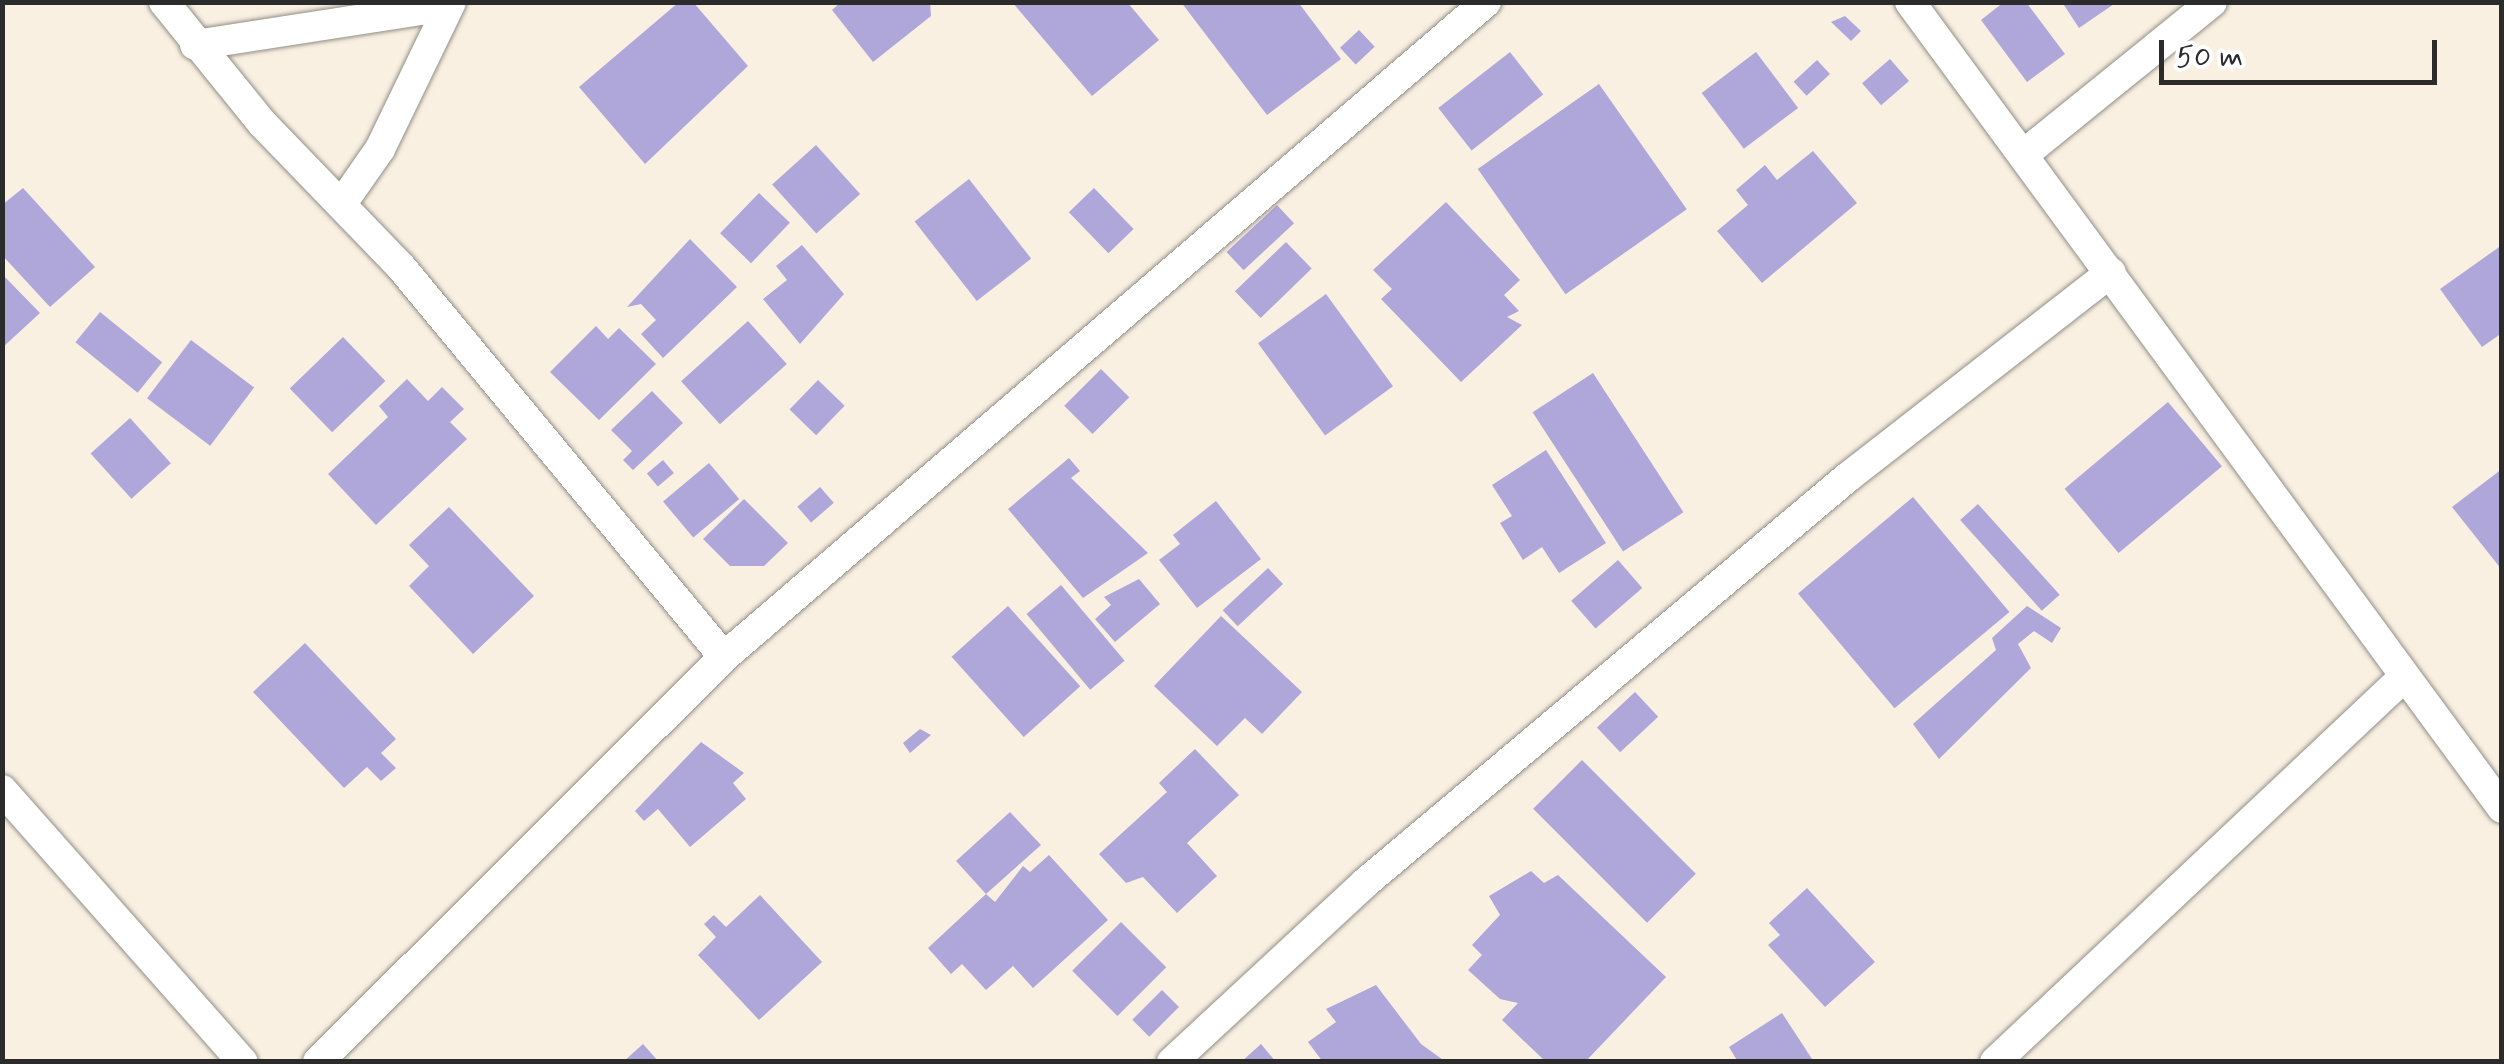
<!DOCTYPE html>
<style>
body{margin:0}
#map{position:relative;width:2504px;height:1064px;overflow:hidden;background:#f9f0e2;font-family:Mynerve,sans-serif}
div>[style]{position:absolute}
[style*='--x']{left:calc(var(--x)*1px);top:calc(var(--y)*1px);width:calc(var(--w)*1px);rotate:calc(var(--a)*1deg)}
.building>*{inset:0;background:#afa6da;transform-origin:0 0}
.roads{filter:drop-shadow(0 0 2px #928e86) drop-shadow(0 0 2px #928e86)}
.street>*{height:30px;margin:-15px;padding:0 15px;transform-origin:15px;border-radius:15px;background:#fff}
span{translate:-50% -50%;white-space:nowrap;text-align:center;line-height:1.15;-webkit-text-stroke:8px #fff;paint-order:stroke}
.frame{position:absolute;inset:0;border:5px solid #2b2b2b;pointer-events:none}
.scale{position:absolute;left:2159px;top:40px;width:278px;height:45px;box-sizing:border-box;border:5px solid #2b2b2b;border-top:0;padding-left:12px;font-size:30px;line-height:35px;white-space:nowrap;color:#2b2b2b;-webkit-text-stroke:8px #fff;paint-order:stroke}
</style>
<div id="map">
<div class="building">
<i style="clip-path:polygon(679px 2px,693px 2px,748px 66px,645px 164px,579px 87px)"></i>
<i style="clip-path:polygon(841px 2px,930px 2px,931px 16px,873px 62px,832px 10px)"></i>
<i style="clip-path:polygon(1012px 2px,1127px 2px,1159px 40px,1092px 96px)"></i>
<i style="clip-path:polygon(1181px 2px,1298px 2px,1341px 59px,1267px 115px)"></i>
<i style="clip-path:polygon(2004px 2px,2026px 2px,2065px 54px,2027px 82px,1981px 20px)"></i>
<i style="clip-path:polygon(2062px 2px,2117px 2px,2079px 28px)"></i>
<i style="clip-path:polygon(1845px 16px,1861px 31px,1851px 41px,1831px 22px)"></i>
<i style="left:1359px;top:30px;width:23px;height:26px;rotate:47deg"></i>
<i style="left:1510px;top:52px;width:54px;height:91px;rotate:52deg"></i>
<i style="left:1756px;top:52px;width:70px;height:68px;rotate:53deg"></i>
<i style="left:1890px;top:59px;width:29px;height:37px;rotate:49deg"></i>
<i style="left:1817px;top:60px;width:19px;height:32px;rotate:47deg"></i>
<i style="left:1599px;top:84px;width:153px;height:148px;rotate:55deg"></i>
<i style="left:816px;top:145px;width:66px;height:59px;rotate:48deg"></i>
<i style="clip-path:polygon(1813px 151px,1857px 203px,1762px 283px,1717px 231px,1748px 205px,1736px 190px,1765px 165px,1777px 180px)"></i>
<i style="left:969px;top:179px;width:101px;height:69px;rotate:52deg"></i>
<i style="clip-path:polygon(23px 188px,95px 267px,50px 307px,2px 255px,2px 205px)"></i>
<i style="left:1094px;top:188px;width:57px;height:35px;rotate:46deg"></i>
<i style="left:759px;top:193px;width:43px;height:56px;rotate:44deg"></i>
<i style="clip-path:polygon(1446px 202px,1520px 280px,1504px 295px,1519px 311px,1507px 317px,1522px 325px,1461px 382px,1381px 299px,1392px 289px,1373px 270px)"></i>
<i style="left:1277px;top:205px;width:25px;height:69px;rotate:47deg"></i>
<i style="clip-path:polygon(690px 239px,737px 287px,663px 358px,641px 334px,656px 320px,641px 304px,627px 307px)"></i>
<i style="left:1286px;top:242px;width:37px;height:71px;rotate:46deg"></i>
<i style="clip-path:polygon(802px 245px,844px 294px,800px 344px,763px 299px,787px 280px,776px 266px)"></i>
<i style="clip-path:polygon(2502px 245px,2502px 333px,2482px 347px,2440px 289px)"></i>
<i style="clip-path:polygon(2px 274px,40px 313px,2px 348px)"></i>
<i style="left:1326px;top:294px;width:114px;height:84px;rotate:54deg"></i>
<i style="left:100px;top:312px;width:80px;height:39px;rotate:39deg"></i>
<i style="left:748px;top:321px;width:58px;height:90px;rotate:48deg"></i>
<i style="clip-path:polygon(596px 326px,608px 339px,619px 328px,656px 364px,599px 420px,550px 372px)"></i>
<i style="left:343px;top:337px;width:61px;height:74px;rotate:46deg"></i>
<i style="left:191px;top:340px;width:79px;height:73px;rotate:37deg"></i>
<i style="left:1101px;top:369px;width:40px;height:52px;rotate:45deg"></i>
<i style="left:1593px;top:373px;width:166px;height:72px;rotate:57deg"></i>
<i style="clip-path:polygon(407px 379px,428px 401px,442px 387px,464px 409px,450px 422px,467px 439px,376px 525px,328px 474px,388px 417px,379px 406px)"></i>
<i style="left:818px;top:380px;width:37px;height:41px;rotate:44deg"></i>
<i style="clip-path:polygon(652px 391px,683px 423px,633px 470px,623px 460px,632px 451px,611px 430px)"></i>
<i style="left:2168px;top:402px;width:84px;height:135px;rotate:50deg"></i>
<i style="left:130px;top:418px;width:61px;height:53px;rotate:48deg"></i>
<i style="clip-path:polygon(1546px 450px,1606px 543px,1559px 573px,1542px 547px,1523px 560px,1500px 523px,1512px 516px,1492px 485px)"></i>
<i style="clip-path:polygon(1069px 458px,1080px 471px,1071px 478px,1148px 553px,1083px 598px,1008px 509px)"></i>
<i style="left:663px;top:460px;width:17px;height:21px;rotate:50deg"></i>
<i style="left:709px;top:463px;width:47px;height:60px;rotate:50deg"></i>
<i style="clip-path:polygon(2502px 469px,2502px 570px,2452px 507px)"></i>
<i style="left:820px;top:487px;width:21px;height:30px;rotate:49deg"></i>
<i style="left:1913px;top:497px;width:150px;height:150px;rotate:50deg"></i>
<i style="clip-path:polygon(744px 499px,788px 543px,764px 566px,730px 566px,703px 539px)"></i>
<i style="clip-path:polygon(1216px 501px,1261px 559px,1197px 608px,1159px 560px,1180px 544px,1173px 535px)"></i>
<i style="left:1978px;top:504px;width:122px;height:24px;rotate:48deg"></i>
<i style="clip-path:polygon(449px 507px,534px 596px,473px 654px,409px 586px,429px 566px,409px 545px)"></i>
<i style="left:1618px;top:560px;width:37px;height:62px;rotate:49deg"></i>
<i style="left:1268px;top:568px;width:22px;height:62px;rotate:47deg"></i>
<i style="clip-path:polygon(1139px 579px,1160px 604px,1115px 642px,1095px 619px,1111px 605px,1104px 597px)"></i>
<i style="left:1061px;top:585px;width:99px;height:45px;rotate:50deg"></i>
<i style="left:1008px;top:606px;width:108px;height:76px;rotate:48deg"></i>
<i style="clip-path:polygon(2027px 606px,2061px 628px,2052px 643px,2034px 631px,2018px 644px,2031px 668px,1939px 759px,1913px 724px,1996px 650px,1992px 638px)"></i>
<i style="clip-path:polygon(1221px 616px,1302px 692px,1262px 734px,1245px 718px,1217px 746px,1154px 686px)"></i>
<i style="clip-path:polygon(305px 643px,396px 739px,381px 753px,396px 768px,381px 781px,367px 767px,344px 788px,253px 692px)"></i>
<i style="left:1635px;top:692px;width:34px;height:52px;rotate:47deg"></i>
<i style="clip-path:polygon(920px 729px,931px 735px,910px 753px,903px 743px)"></i>
<i style="clip-path:polygon(701px 742px,744px 773px,733px 783px,746px 799px,690px 847px,658px 809px,644px 821px,635px 811px)"></i>
<i style="clip-path:polygon(1195px 749px,1239px 795px,1187px 843px,1217px 876px,1177px 913px,1143px 877px,1126px 883px,1099px 854px,1167px 792px,1159px 783px)"></i>
<i style="left:1582px;top:760px;width:161px;height:69px;rotate:45deg"></i>
<i style="clip-path:polygon(1010px 812px,1041px 845px,986px 894px,995px 902px,1023px 866px,1030px 872px,1049px 855px,1108px 920px,1033px 988px,1013px 966px,986px 990px,962px 964px,951px 974px,928px 948px,986px 894px,956px 861px)"></i>
<i style="clip-path:polygon(1531px 871px,1544px 883px,1558px 875px,1666px 977px,1585px 1062px,1546px 1062px,1502px 1020px,1518px 1003px,1500px 999px,1468px 970px,1482px 955px,1472px 945px,1500px 915px,1489px 896px)"></i>
<i style="clip-path:polygon(1807px 888px,1875px 962px,1825px 1007px,1768px 945px,1780px 935px,1769px 923px)"></i>
<i style="clip-path:polygon(760px 895px,822px 962px,759px 1020px,698px 955px,716px 937px,704px 924px,714px 915px,726px 927px)"></i>
<i style="left:1121px;top:922px;width:64px;height:69px;rotate:45deg"></i>
<i style="clip-path:polygon(1376px 985px,1421px 1044px,1446px 1062px,1323px 1062px,1308px 1042px,1336px 1022px,1326px 1009px)"></i>
<i style="left:1162px;top:990px;width:24px;height:42px;rotate:45deg"></i>
<i style="clip-path:polygon(1782px 1013px,1814px 1062px,1738px 1062px,1729px 1047px)"></i>
<i style="clip-path:polygon(643px 1044px,659px 1062px,623px 1062px)"></i>
<i style="clip-path:polygon(1261px 1044px,1276px 1062px,1241px 1062px)"></i>
</div>
<div class="roads">
<div class="street">
<i style="--x:164;--y:2;--w:156;--a:51"></i>
<i style="--x:262;--y:123;--w:200;--a:46"></i>
<i style="--x:401;--y:267;--w:506;--a:50.37"></i>
<i style="--x:1910;--y:2;--w:1000;--a:53.7"></i>
<i style="--x:195;--y:45;--w:255;--a:-8.8"></i>
<i style="--x:2023;--y:155;--w:243;--a:-39"></i>
<i style="--x:343;--y:202;--w:65;--a:-55.1"></i>
<i style="--x:380;--y:149;--w:163;--a:-64.2"></i>
<i style="--x:2;--y:790;--w:363;--a:48.5"></i>
<i style="--x:318;--y:1062;--w:573;--a:-44.93"></i>
<i style="--x:724;--y:657;--w:1005;--a:-40.68"></i>
<i style="--x:1172;--y:1062;--w:263;--a:-42.8"></i>
<i style="--x:1365;--y:883;--w:631;--a:-40.05"></i>
<i style="--x:1848;--y:477;--w:333;--a:-37.9"></i>
<i style="--x:1995;--y:1062;--w:562;--a:-43.27"></i>
</div>
</div>
<div class="frame"></div>
<div class="scale">50 m</div>
</div>
